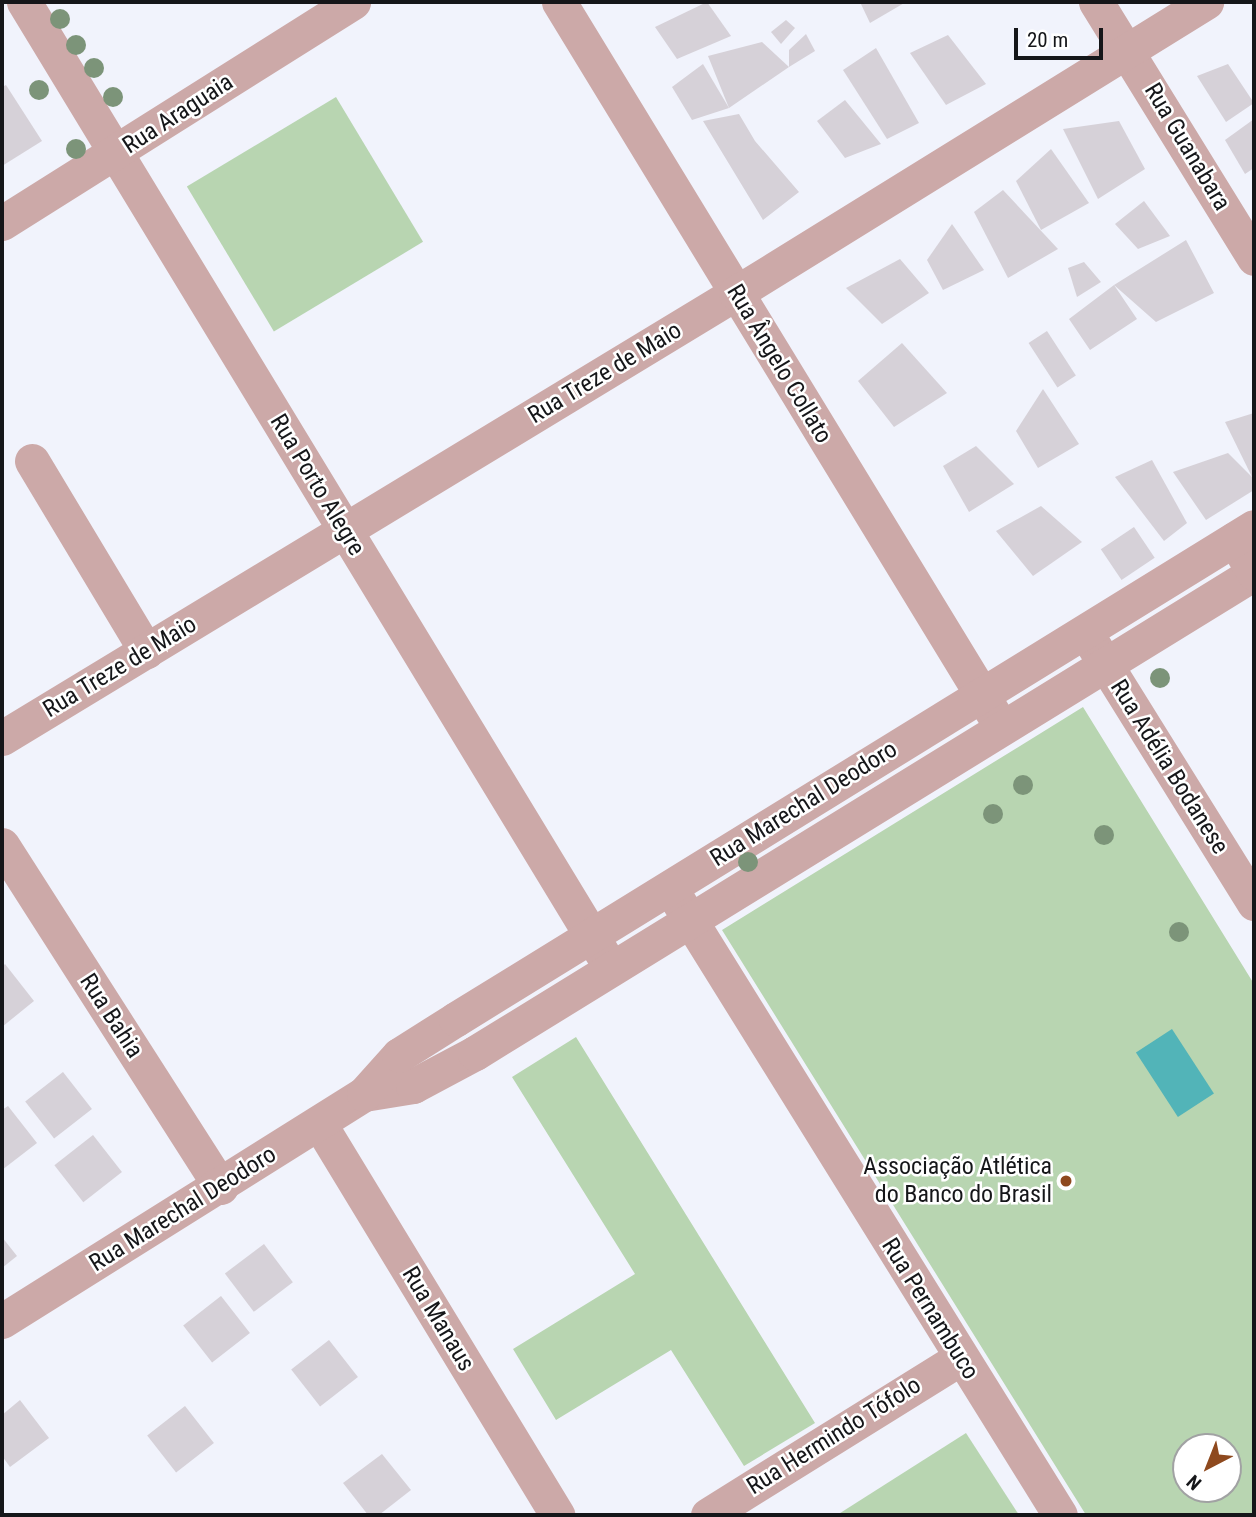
<!DOCTYPE html>
<meta charset="utf-8">
<style>
body{margin:0}
#map{position:relative;width:1256px;height:1517px;overflow:hidden;background:#f1f3fc;font-family:"Roboto Condensed",sans-serif}
div>[style]{position:absolute}
[style*='--x']{left:calc(var(--x)*1px);top:calc(var(--y)*1px);width:calc(var(--w)*1px);rotate:calc(var(--a)*1deg)}
.green>*{inset:0;background:#b8d5b1;transform-origin:0 0}
.water>*{inset:0;background:#52b4b8;transform-origin:0 0}
.building>*{inset:0;background:#d6d1d8;transform-origin:0 0}
.minor>*{height:35px;margin:-17.5px;padding:0 17.5px;transform-origin:17.5px;border-radius:17.5px;background:#cca9a8}
.trees>*{width:20px;height:20px;margin:-10px;border-radius:50%;background:#7c9479}
.dots>*{width:19px;height:19px;translate:-50% -50%;box-sizing:border-box;border:4px solid #fff;border-radius:50%}
span{translate:-50% -50%;white-space:nowrap;text-align:center;line-height:1.15;-webkit-text-stroke:5px #fff;paint-order:stroke}
.street-label{font-size:24px;color:#151619}
.poi-label{font-size:24px;color:#151619}
.right{translate:-100% -50%;text-align:right}
.frame{position:absolute;inset:0;border:4px solid #151619;pointer-events:none}
.north{position:absolute;left:1172px;top:1433px;width:70px;height:70px;box-sizing:border-box;background:#fff;border:2px solid #a1a2a3;border-radius:50%;rotate:222deg;font-size:19px;font-weight:700;line-height:28px;text-align:center;color:#151619}
.north::after{content:'';display:block;margin:auto;width:24px;height:32px;background:#8e491e;clip-path:polygon(50% 0,100% 100%,50% 72%,0 100%)}
.scale{position:absolute;left:1014px;top:28px;width:89px;height:32px;box-sizing:border-box;border:4px solid #151619;border-top:0;padding-left:9px;font-size:21px;line-height:24px;white-space:nowrap;color:#151619;-webkit-text-stroke:5px #fff;paint-order:stroke}
</style>
<div id="map">
<div class="green">
<i style="left:336px;top:97px;width:169px;height:174px;rotate:59deg"></i>
<i style="clip-path:polygon(evenodd,1083px 707px,1254px 984px,1254px 1515px,1086px 1515px,722px 930px,1083px 707px,1186px 1447px,1228px 1447px,1228px 1489px,1186px 1489px,1186px 1447px)"></i>
<i style="clip-path:polygon(576px 1037px,815px 1423px,744px 1466px,671px 1350px,556px 1420px,513px 1349px,635px 1274px,512px 1077px)"></i>
<i style="clip-path:polygon(966px 1433px,1019px 1515px,837px 1515px)"></i>
</div>
<div class="water">
<i style="left:1172px;top:1029px;width:77px;height:43px;rotate:57deg"></i>
</div>
<div class="building">
<i style="clip-path:polygon(707px 2px,731px 36px,677px 59px,655px 27px)"></i>
<i style="clip-path:polygon(860px 2px,906px 2px,870px 23px)"></i>
<i style="clip-path:polygon(786px 20px,795px 28px,781px 44px,771px 32px)"></i>
<i style="clip-path:polygon(806px 34px,815px 51px,789px 67px,789px 50px)"></i>
<i style="clip-path:polygon(948px 35px,986px 84px,946px 105px,910px 53px)"></i>
<i style="clip-path:polygon(762px 42px,789px 67px,729px 108px,708px 56px)"></i>
<i style="clip-path:polygon(876px 48px,919px 123px,887px 139px,843px 70px)"></i>
<i style="clip-path:polygon(703px 64px,729px 108px,692px 120px,672px 87px)"></i>
<i style="clip-path:polygon(1228px 64px,1254px 103px,1226px 122px,1197px 76px)"></i>
<i style="clip-path:polygon(6px 85px,42px 141px,2px 166px,2px 87px)"></i>
<i style="clip-path:polygon(845px 100px,881px 144px,845px 158px,817px 121px)"></i>
<i style="clip-path:polygon(739px 114px,755px 141px,799px 192px,763px 220px,703px 121px)"></i>
<i style="clip-path:polygon(1254px 119px,1254px 168px,1245px 174px,1225px 140px)"></i>
<i style="clip-path:polygon(1119px 121px,1145px 169px,1098px 199px,1063px 129px)"></i>
<i style="clip-path:polygon(1051px 149px,1089px 203px,1041px 230px,1016px 181px)"></i>
<i style="clip-path:polygon(1003px 190px,1058px 249px,1008px 278px,974px 212px)"></i>
<i style="clip-path:polygon(1144px 201px,1170px 236px,1138px 249px,1115px 224px)"></i>
<i style="clip-path:polygon(952px 224px,984px 270px,943px 290px,927px 260px)"></i>
<i style="clip-path:polygon(1186px 240px,1214px 293px,1156px 322px,1114px 285px,1137px 319px,1090px 350px,1069px 319px,1114px 285px)"></i>
<i style="clip-path:polygon(900px 259px,929px 293px,882px 324px,846px 288px)"></i>
<i style="clip-path:polygon(1084px 262px,1101px 282px,1077px 297px,1068px 268px)"></i>
<i style="left:1047px;top:331px;width:53px;height:22px;rotate:57deg"></i>
<i style="clip-path:polygon(902px 343px,947px 393px,894px 427px,858px 381px)"></i>
<i style="clip-path:polygon(1043px 389px,1079px 444px,1038px 468px,1016px 431px)"></i>
<i style="clip-path:polygon(1254px 413px,1254px 476px,1252px 477px,1225px 422px)"></i>
<i style="clip-path:polygon(976px 446px,1014px 484px,969px 512px,943px 466px)"></i>
<i style="clip-path:polygon(1228px 453px,1254px 479px,1254px 490px,1206px 520px,1173px 472px)"></i>
<i style="clip-path:polygon(1152px 460px,1187px 523px,1164px 541px,1115px 477px)"></i>
<i style="clip-path:polygon(1041px 506px,1082px 542px,1033px 576px,996px 531px)"></i>
<i style="left:1134px;top:527px;width:37px;height:40px;rotate:56deg"></i>
<i style="clip-path:polygon(5px 964px,34px 1001px,2px 1027px,2px 967px)"></i>
<i style="left:63px;top:1072px;width:47px;height:48px;rotate:52deg"></i>
<i style="clip-path:polygon(8px 1106px,37px 1143px,2px 1170px,2px 1110px)"></i>
<i style="left:93px;top:1135px;width:47px;height:49px;rotate:52deg"></i>
<i style="clip-path:polygon(2px 1237px,17px 1256px,2px 1268px)"></i>
<i style="left:264px;top:1244px;width:48px;height:49px;rotate:53deg"></i>
<i style="left:221px;top:1296px;width:47px;height:48px;rotate:52deg"></i>
<i style="left:329px;top:1340px;width:47px;height:48px;rotate:52deg"></i>
<i style="clip-path:polygon(20px 1400px,49px 1438px,10px 1467px,2px 1456px,2px 1415px)"></i>
<i style="left:185px;top:1406px;width:47px;height:48px;rotate:52deg"></i>
<i style="clip-path:polygon(382px 1454px,411px 1490px,379px 1515px,368px 1515px,343px 1483px)"></i>
</div>
<div class="minor">
<i style="--x:24;--y:2;--w:1130;--a:58.71"></i>
<i style="--x:559;--y:2;--w:833;--a:58.6"></i>
<i style="--x:1096;--y:2;--w:301;--a:58.3"></i>
<i style="--x:2;--y:223;--w:415;--a:-32.2"></i>
<i style="--x:32;--y:461;--w:222;--a:59"></i>
<i style="--x:1094;--y:646;--w:303;--a:58.1"></i>
<i style="--x:2;--y:738;--w:858;--a:-31.23"></i>
<i style="--x:736;--y:293;--w:553;--a:-31.76"></i>
<i style="--x:2;--y:845;--w:406;--a:57.4"></i>
<i style="--x:677;--y:899;--w:725;--a:58.13"></i>
<i style="--x:364;--y:1094;--w:50;--a:-9.3"></i>
<i style="--x:413;--y:1086;--w:70;--a:-28"></i>
<i style="--x:475;--y:1053;--w:915;--a:-31.64"></i>
<i style="--x:1254;--y:573;--w:39;--a:-120"></i>
<i style="--x:319;--y:1123;--w:459;--a:58.7"></i>
<i style="--x:2;--y:1321;--w:427;--a:-32.1"></i>
<i style="--x:364;--y:1094;--w:52;--a:-48.1"></i>
<i style="--x:399;--y:1055;--w:67;--a:-32.3"></i>
<i style="--x:456;--y:1019;--w:937;--a:-31.66"></i>
<i style="--x:708;--y:1515;--w:297;--a:-31.9"></i>
</div>
<div class="trees">
<i style="left:60px;top:19px"></i>
<i style="left:76px;top:45px"></i>
<i style="left:94px;top:68px"></i>
<i style="left:39px;top:90px"></i>
<i style="left:113px;top:97px"></i>
<i style="left:76px;top:149px"></i>
<i style="left:1160px;top:678px"></i>
<i style="left:1023px;top:785px"></i>
<i style="left:993px;top:814px"></i>
<i style="left:1104px;top:835px"></i>
<i style="left:748px;top:862px"></i>
<i style="left:1179px;top:932px"></i>
</div>
<div class="dots">
<i style="left:1066px;top:1181px;background:#8e491e"></i>
</div>
<div class="street-label">
<span style="left:178px;top:114px;rotate:-33deg">Rua Araguaia</span>
<span style="left:1187px;top:147px;rotate:59deg">Rua Guanabara</span>
<span style="left:779px;top:364px;rotate:59deg">Rua Ângelo Collato</span>
<span style="left:605px;top:373px;rotate:-31deg">Rua Treze de Maio</span>
<span style="left:317px;top:485px;rotate:59deg">Rua Porto Alegre</span>
<span style="left:120px;top:667px;rotate:-31deg">Rua Treze de Maio</span>
<span style="left:1169px;top:767px;rotate:58deg">Rua Adélia Bodanese</span>
<span style="left:804px;top:804px;rotate:-32deg">Rua Marechal Deodoro</span>
<span style="left:111px;top:1016px;rotate:57deg">Rua Bahia</span>
<span style="left:183px;top:1209px;rotate:-32deg">Rua Marechal Deodoro</span>
<span style="left:930px;top:1309px;rotate:58deg">Rua Pernambuco</span>
<span style="left:438px;top:1319px;rotate:59deg">Rua Manaus</span>
<span style="left:834px;top:1436px;rotate:-32deg">Rua Hermindo Tófolo</span>
</div>
<div class="poi-label">
<span class="right" style="left:1052px;top:1181px">Associação Atlética<br>do Banco do Brasil</span>
</div>
<div class="frame"></div>
<div class="north">N</div>
<div class="scale">20 m</div>
</div>
